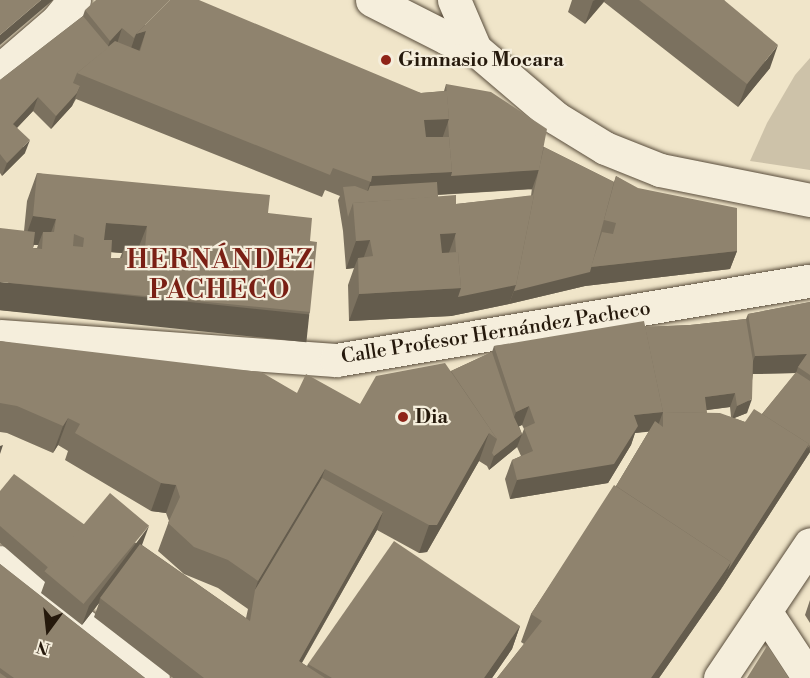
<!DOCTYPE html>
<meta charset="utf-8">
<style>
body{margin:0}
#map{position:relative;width:810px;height:678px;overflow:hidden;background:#f0e5c9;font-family:"Libre Bodoni",serif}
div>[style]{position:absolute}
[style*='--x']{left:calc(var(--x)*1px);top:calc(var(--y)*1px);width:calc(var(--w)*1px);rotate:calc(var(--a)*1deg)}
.green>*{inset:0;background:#cdc2a9}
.roads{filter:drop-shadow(0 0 2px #584c3b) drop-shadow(0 0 2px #584c3b)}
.street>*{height:33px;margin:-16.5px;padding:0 16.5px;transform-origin:16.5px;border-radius:16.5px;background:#f5eedc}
.secondary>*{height:33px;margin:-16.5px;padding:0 16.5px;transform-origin:16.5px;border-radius:16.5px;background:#f5eedc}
.wall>*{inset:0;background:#7b715f}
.shaded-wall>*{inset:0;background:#645c4d;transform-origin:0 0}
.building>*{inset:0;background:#8f836e;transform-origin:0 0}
.dots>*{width:16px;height:16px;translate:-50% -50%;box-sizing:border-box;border:3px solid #f5eedc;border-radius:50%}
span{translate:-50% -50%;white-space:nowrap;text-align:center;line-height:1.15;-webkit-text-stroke:4.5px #f5eedc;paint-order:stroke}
.poi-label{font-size:20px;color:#25190c;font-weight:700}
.left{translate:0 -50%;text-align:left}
.street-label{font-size:20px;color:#25190c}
.district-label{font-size:26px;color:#7a1f14;font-weight:700;letter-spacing:1.5px}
.north{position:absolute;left:18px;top:600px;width:60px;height:60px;-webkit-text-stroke:4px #f5eedc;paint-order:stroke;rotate:195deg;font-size:16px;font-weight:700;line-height:24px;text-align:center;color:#25190c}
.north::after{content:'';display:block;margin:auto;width:21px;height:27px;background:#25190c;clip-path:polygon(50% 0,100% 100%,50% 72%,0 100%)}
</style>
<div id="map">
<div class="green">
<i style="clip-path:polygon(810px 58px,810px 170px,750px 161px,767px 123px,795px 75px)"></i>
</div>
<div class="roads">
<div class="street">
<i style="--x:372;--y:0;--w:84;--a:26.9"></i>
<i style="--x:447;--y:38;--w:30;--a:21"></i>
<i style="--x:454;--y:0;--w:53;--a:66.8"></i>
<i style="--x:475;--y:49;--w:106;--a:40.4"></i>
<i style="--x:556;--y:118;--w:57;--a:31.5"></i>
<i style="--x:605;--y:148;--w:59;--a:21.8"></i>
<i style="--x:660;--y:170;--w:153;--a:11.3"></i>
<i style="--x:0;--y:70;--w:75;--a:-40.7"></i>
<i style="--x:57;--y:21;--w:27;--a:-51"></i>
<i style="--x:765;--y:611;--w:80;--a:56.7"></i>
</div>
<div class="secondary">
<i style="--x:0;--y:336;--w:337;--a:4.1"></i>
<i style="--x:336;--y:360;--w:481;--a:-9.5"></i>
<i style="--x:0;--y:562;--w:192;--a:37.2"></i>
<i style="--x:720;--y:678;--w:161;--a:-56.1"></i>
</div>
</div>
<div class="wall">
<i style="clip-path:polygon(572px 0,724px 0,770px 68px,738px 107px,604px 2px,585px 24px,568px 12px)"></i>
<i style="clip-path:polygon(evenodd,85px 10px,421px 93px,444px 91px,446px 84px,544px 147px,614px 182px,616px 176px,737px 251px,730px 269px,585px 286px,509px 304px,451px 316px,349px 321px,348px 285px,354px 268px,346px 269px,343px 231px,338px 200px,340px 196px,325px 190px,322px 197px,76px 99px,72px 106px,51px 129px,33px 111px,17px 128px,25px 153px,2px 176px,0 173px,0 80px,83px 16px,85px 10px,532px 188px,531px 196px,456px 204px,438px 197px,438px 195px,532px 189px,532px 188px)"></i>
<i style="clip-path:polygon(evenodd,37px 173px,268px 213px,310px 241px,310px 312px,300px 339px,0 310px,24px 231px,27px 201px,37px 173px,34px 245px,38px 245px,37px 248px,33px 248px,34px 245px,37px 173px,111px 252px,122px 253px,120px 258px,111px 258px,111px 252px)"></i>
<i style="clip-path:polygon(evenodd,810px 302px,810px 452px,721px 589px,659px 678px,497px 678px,524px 644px,521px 642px,531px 614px,616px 486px,649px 431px,635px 433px,631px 445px,608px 483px,510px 499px,505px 479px,512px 460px,521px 456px,517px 447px,489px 470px,487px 466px,479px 461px,427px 552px,419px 553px,377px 530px,302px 663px,307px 666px,308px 664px,520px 626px,512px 649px,492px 678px,173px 678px,94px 617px,99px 603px,82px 625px,41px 593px,45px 582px,0 543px,0 491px,85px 525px,142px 545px,246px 618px,248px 609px,218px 588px,184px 574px,158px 551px,169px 521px,166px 513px,151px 511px,65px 460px,68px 451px,58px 445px,53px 453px,7px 433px,0 432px,0 341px,360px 404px,451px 371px,492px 352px,494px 346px,645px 327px,690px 325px,746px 319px,748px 314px,810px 302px,796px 373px,762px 414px,745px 422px,734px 418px,747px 413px,753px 374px,796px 373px,810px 302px,730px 407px,731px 417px,707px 413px,706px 410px,730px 407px,810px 302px,522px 425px,524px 429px,522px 434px,519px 426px,522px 425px)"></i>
<i style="clip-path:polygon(0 564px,145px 678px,0 678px)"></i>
<i style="clip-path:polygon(810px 600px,810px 623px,805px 615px)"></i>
</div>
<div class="shaded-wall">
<i style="clip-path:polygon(41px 0,53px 0,0 45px,0 35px)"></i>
<i style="clip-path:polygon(595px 0,605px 0,585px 24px,593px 1px)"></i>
<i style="clip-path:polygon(122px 28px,116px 47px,104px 57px,110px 41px)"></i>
<i style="clip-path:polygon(146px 31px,138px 54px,128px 57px,136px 34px)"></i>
<i style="clip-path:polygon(778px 45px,770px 68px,738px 107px,747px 84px)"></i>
<i style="clip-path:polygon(80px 86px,72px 106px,51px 129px,56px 116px)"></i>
<i style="clip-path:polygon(38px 97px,33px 111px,8px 137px,13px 124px)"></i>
<i style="clip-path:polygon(449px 119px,441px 142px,416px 143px,424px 120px)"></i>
<i style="clip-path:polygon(30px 140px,25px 153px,2px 176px,7px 163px)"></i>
<i style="clip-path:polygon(539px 170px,532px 189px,365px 199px,372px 176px,452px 172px)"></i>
<i style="clip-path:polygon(33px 216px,56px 219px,46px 246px,43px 232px,38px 245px,23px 244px)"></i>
<i style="clip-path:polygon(106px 223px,147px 226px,136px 254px,125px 246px,122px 253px,96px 251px)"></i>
<i style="clip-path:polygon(456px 233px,446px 261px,430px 261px,440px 234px)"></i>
<i style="clip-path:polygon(370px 240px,360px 268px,358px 258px,354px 268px,346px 269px,356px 241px)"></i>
<i style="clip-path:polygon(737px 251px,730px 269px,585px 286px,509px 304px,514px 291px,591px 267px)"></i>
<i style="left:0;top:282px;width:311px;height:28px;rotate:6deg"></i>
<i style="clip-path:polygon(516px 285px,509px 304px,451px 316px,349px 321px,359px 294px)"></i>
<i style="clip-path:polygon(807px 354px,798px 367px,796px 373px,748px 374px,755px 356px)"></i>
<i style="clip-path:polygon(735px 393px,730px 407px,700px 411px,705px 397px)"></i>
<i style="clip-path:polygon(752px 399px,747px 413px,732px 419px,737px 406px)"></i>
<i style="clip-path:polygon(529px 406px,522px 425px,509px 431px,516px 412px)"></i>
<i style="clip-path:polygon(663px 412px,656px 431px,635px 433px,631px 445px,608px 483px,510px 499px,517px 480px,634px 415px)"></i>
<i style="clip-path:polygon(68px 418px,58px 445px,53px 453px,63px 426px)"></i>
<i style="clip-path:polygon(489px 433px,479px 461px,427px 552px,419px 553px,429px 525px)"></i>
<i style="clip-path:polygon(522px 434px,517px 447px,489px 470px,494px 456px)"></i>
<i style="clip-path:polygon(809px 444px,810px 452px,721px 589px,728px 570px)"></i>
<i style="clip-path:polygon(3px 445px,0 454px,0 446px)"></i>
<i style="clip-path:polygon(325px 469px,315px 497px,255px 590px,258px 581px)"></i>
<i style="clip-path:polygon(161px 483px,176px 485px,166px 513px,151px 511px)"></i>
<i style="clip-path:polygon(383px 512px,377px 530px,293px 678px,299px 661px)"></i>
<i style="clip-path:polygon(149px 526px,142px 545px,102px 599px,100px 598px,99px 603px,82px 625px,89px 606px)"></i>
<i style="clip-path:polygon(731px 562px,721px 589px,659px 678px,651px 678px)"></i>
<i style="clip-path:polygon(520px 626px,512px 649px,492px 678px,484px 678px)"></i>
</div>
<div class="building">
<i style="clip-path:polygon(0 0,41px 0,0 35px)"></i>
<i style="clip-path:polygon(96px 0,170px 0,136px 34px,134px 38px,122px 28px,110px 41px,85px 10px)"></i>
<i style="clip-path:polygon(170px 0,199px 0,421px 93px,447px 91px,449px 119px,424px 120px,426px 137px,449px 137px,452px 172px,372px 176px,371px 182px,333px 168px,330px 175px,77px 73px,115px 41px,140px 51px,146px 31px,136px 34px)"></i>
<i style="clip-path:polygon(639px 0,724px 0,778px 45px,747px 84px)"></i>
<i style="clip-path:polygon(83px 16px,109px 47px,77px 73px,73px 83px,80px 86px,77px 93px,56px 116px,38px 97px,13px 124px,30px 140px,7px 163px,0 154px,0 80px)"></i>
<i style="clip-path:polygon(446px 84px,491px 92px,547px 129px,539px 170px,451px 176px,452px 172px,449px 137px,448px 122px,449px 119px)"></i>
<i style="clip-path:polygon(544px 147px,614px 182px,590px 272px,514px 291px,516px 285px,534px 195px,533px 195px)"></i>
<i style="clip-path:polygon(evenodd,37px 173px,270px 195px,268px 213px,312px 218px,310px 241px,317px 242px,310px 312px,0 282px,0 228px,35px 232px,33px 248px,42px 249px,43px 232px,54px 232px,56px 219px,33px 216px,37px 173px,106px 223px,147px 226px,145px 248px,125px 246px,122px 258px,111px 258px,112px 240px,104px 240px,106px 223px,37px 173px,74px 234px,84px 238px,83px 247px,73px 246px,74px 234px)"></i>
<i style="clip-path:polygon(616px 176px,638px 188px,737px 208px,737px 251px,591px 267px,602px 232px,613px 234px,616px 223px,604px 220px)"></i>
<i style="clip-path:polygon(437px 182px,438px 197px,353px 203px,348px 217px,343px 187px,355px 186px,368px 191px,370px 186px)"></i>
<i style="clip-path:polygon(456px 195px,456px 233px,440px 234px,442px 253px,458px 252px,461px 288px,359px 294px,358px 258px,373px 256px,370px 240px,356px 241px,353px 203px)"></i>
<i style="clip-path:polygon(534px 195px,516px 285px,458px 297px,461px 288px,458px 252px,456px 252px,455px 236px,456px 233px,456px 204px)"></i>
<i style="clip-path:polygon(810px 302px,810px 375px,798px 367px,807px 354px,755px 356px,748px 314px)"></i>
<i style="clip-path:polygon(746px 319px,753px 361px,752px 399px,737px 406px,735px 393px,705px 397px,707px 413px,663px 412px,661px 417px,663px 412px,645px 327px,690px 325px)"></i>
<i style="clip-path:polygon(644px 321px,663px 412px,634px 415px,638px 426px,614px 464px,517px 480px,512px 460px,533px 451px,524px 428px,535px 423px,529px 406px,516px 412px,494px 346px)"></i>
<i style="clip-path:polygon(0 341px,261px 372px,297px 393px,306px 374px,360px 404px,376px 376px,445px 363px,497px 439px,489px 433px,437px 525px,429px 525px,325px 469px,258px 581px,228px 560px,194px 547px,168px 523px,180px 497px,176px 485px,161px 483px,75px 433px,80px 424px,68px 418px,63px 426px,17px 406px,0 403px)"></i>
<i style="clip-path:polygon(492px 352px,514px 417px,522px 434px,494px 456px,492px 453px,497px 439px,451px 371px)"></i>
<i style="clip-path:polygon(796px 372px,810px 381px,810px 445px,807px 449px,809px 444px,762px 414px)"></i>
<i style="clip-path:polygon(754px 409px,809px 444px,728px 570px,731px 562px,616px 486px,655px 421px,663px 427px,663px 412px,720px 413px,745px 422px)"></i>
<i style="clip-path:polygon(14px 474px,85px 525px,51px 570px,0 526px,0 491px)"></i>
<i style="clip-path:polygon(322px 478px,383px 512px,299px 661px,325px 678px,204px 678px,100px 598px,140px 544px,250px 621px,255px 590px)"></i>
<i style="clip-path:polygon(614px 485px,731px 562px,651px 678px,497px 678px,542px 621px,531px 614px)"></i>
<i style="left:110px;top:493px;width:51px;height:102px;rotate:40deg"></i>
<i style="clip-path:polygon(394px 541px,520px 626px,484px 678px,332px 678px,308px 664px)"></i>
<i style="clip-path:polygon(0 564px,145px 678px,14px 678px,0 668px)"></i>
<i style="clip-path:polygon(767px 646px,788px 678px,747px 678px)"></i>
<i style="clip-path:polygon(0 673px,7px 678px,0 678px)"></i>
</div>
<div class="dots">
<i style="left:386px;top:60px;background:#8f2418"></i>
<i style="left:403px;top:417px;background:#8f2418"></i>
</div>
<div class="poi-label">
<span class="left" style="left:398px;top:60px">Gimnasio Mocara</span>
<span class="left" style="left:415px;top:417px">Dia</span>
</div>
<div class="street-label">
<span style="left:496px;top:333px;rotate:-9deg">Calle Profesor Hernández Pacheco</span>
</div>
<div class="district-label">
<span style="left:220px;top:276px">HERNÁNDEZ<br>PACHECO</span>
</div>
<div class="north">N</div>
</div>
